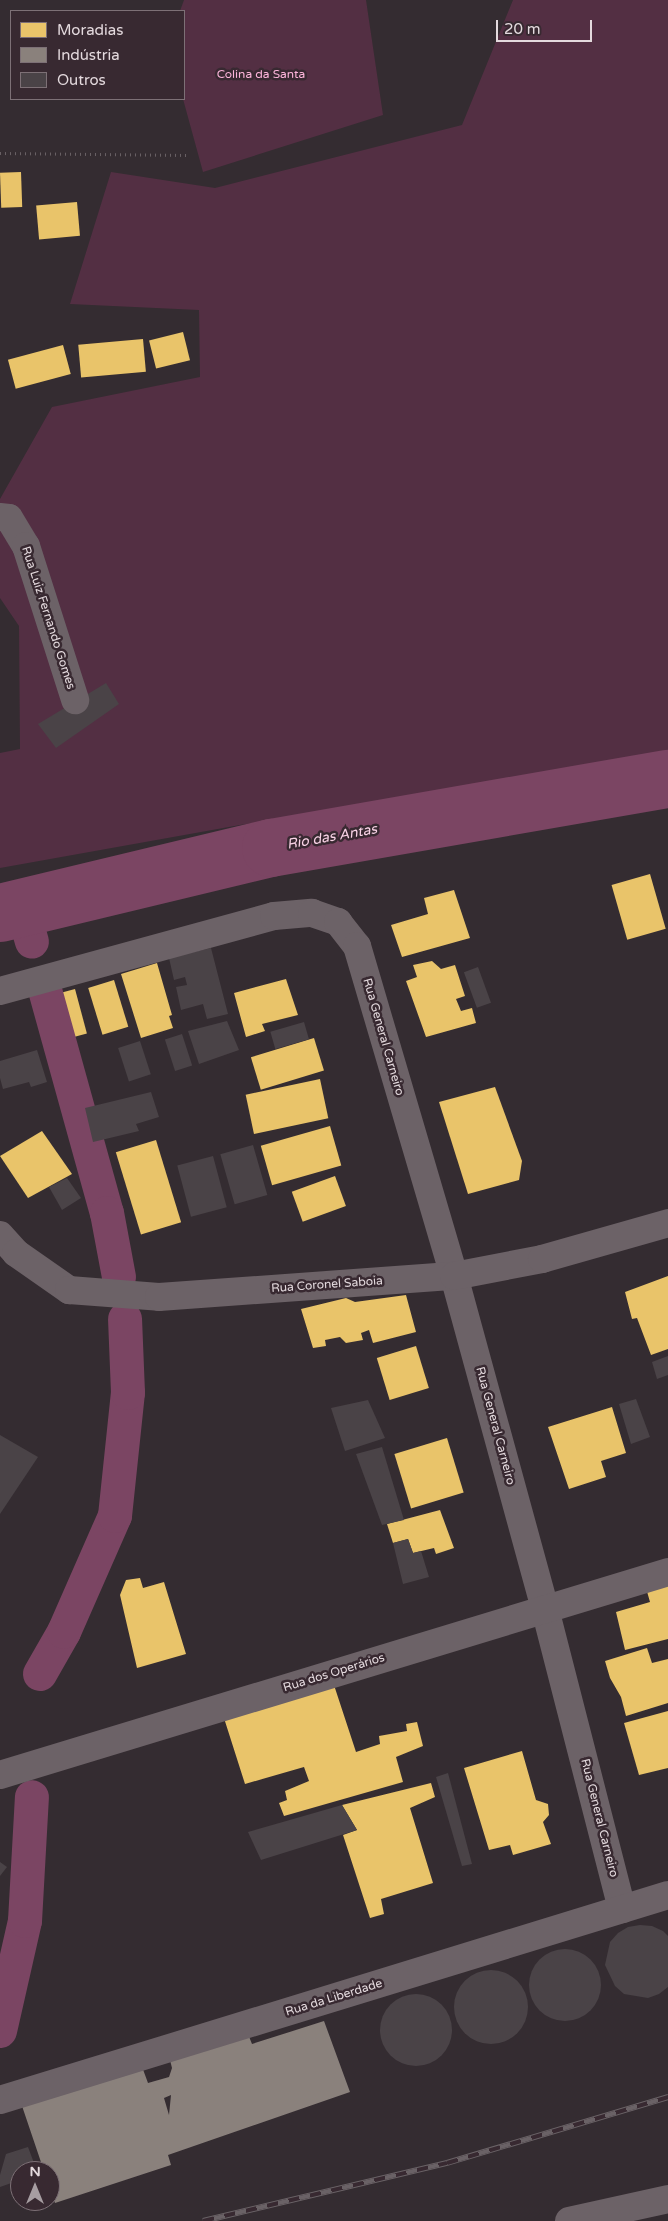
<!DOCTYPE html>
<meta charset="utf-8">
<style>
body{margin:0}
#map{position:relative;width:668px;height:2221px;overflow:hidden;background:#342c31;font-family:"Varela Round",sans-serif}
div>[style]{position:absolute}
[style*='--x']{left:calc(var(--x)*1px);top:calc(var(--y)*1px);width:calc(var(--w)*1px);rotate:calc(var(--a)*1deg)}
.green>*{inset:0;background:#532f43}
.homes>*{inset:0;background:#e9c46a;transform-origin:0 0}
.industry>*{inset:0;background:#8a817c}
.canal>*{height:34px;margin:-17px;padding:0 17px;transform-origin:17px;border-radius:17px;background:#7b4563}
.river>*{height:58px;margin:-29px;padding:0 29px;transform-origin:29px;border-radius:29px;background:#7b4563}
.building>*{inset:0;background:#4a4347;transform-origin:0 0}
.round{border-radius:50%}
.path>*{height:3px;margin-top:-1.5px;transform-origin:0;background:repeating-linear-gradient(90deg,#686064 0 1px,transparent 0 5px)}
.minor>*{height:28px;margin:-14px;padding:0 14px;transform-origin:14px;border-radius:14px;background:#6c6267}
.rail>*{height:5.5px;margin-top:-2.75px;transform-origin:0;background:repeating-linear-gradient(90deg,#382931 0 11px,#6a6266 0 22px);box-sizing:border-box;border-block:1px solid #6a6266}
span{translate:-50% -50%;white-space:nowrap;text-align:center;line-height:1.15;-webkit-text-stroke:5px #382931;paint-order:stroke}
.park-label{font-size:12px;color:#fcb4da}
.street-label{font-size:12px;color:#e4dade}
.water-label{font-size:14px;color:#fad4e7;font-style:italic}
.legend{position:absolute;left:10px;top:10px;width:175px;height:90px;box-sizing:border-box;background:#382931;border:1px solid #7d7076;margin:0;padding:6px 9px;list-style:none;font-size:15px;color:#e4dade}
.legend li{display:flex;align-items:center;gap:10px;height:25px}
.legend b{width:25px;border:1px solid #7d7076}
.north{position:absolute;left:10px;top:2161px;width:50px;height:50px;box-sizing:border-box;background:#382931;border:1px solid #7d7076;border-radius:50%;rotate:0deg;font-size:14px;font-weight:700;line-height:20px;text-align:center;color:#e4dade}
.north::after{content:'';display:block;margin:auto;width:18px;height:22px;background:#a69da1;clip-path:polygon(50% 0,100% 100%,50% 72%,0 100%)}
.scale{position:absolute;left:496px;top:20px;width:96px;height:22px;box-sizing:border-box;border:2px solid #e4dade;border-top:0;padding-left:6px;font-size:15px;line-height:18px;white-space:nowrap;color:#e4dade;-webkit-text-stroke:4px #382931;paint-order:stroke}
</style>
<div id="map">
<div class="green">
<i style="clip-path:polygon(184px 0,366px 0,383px 115px,203px 172px,183px 99px,184px 11px,180px 11px)"></i>
<i style="clip-path:polygon(513px 0,668px 0,668px 755px,240px 825px,0 868px,0 753px,20px 749px,19px 626px,0 598px,0 499px,52px 407px,200px 377px,199px 310px,70px 304px,111px 172px,215px 188px,462px 125px)"></i>
</div>
<div class="homes">
<i style="left:21px;top:172px;width:35px;height:21px;rotate:88deg"></i>
<i style="left:77px;top:202px;width:34px;height:41px;rotate:85deg"></i>
<i style="left:183px;top:332px;width:29px;height:35px;rotate:76deg"></i>
<i style="left:143px;top:339px;width:33px;height:65px;rotate:85deg"></i>
<i style="left:63px;top:345px;width:30px;height:57px;rotate:75deg"></i>
<i style="left:650px;top:874px;width:57px;height:40px;rotate:74deg"></i>
<i style="clip-path:polygon(454px 890px,470px 938px,402px 957px,391px 925px,428px 914px,424px 898px)"></i>
<i style="clip-path:polygon(432px 961px,441px 969px,455px 965px,465px 996px,456px 999px,461px 1011px,472px 1008px,476px 1023px,426px 1037px,406px 981px,417px 977px,413px 965px)"></i>
<i style="clip-path:polygon(157px 963px,172px 1015px,169px 1016px,173px 1028px,141px 1038px,121px 974px)"></i>
<i style="clip-path:polygon(286px 979px,298px 1015px,262px 1024px,265px 1031px,246px 1037px,234px 993px)"></i>
<i style="left:114px;top:980px;width:49px;height:27px;rotate:73deg"></i>
<i style="left:75px;top:989px;width:46px;height:27px;rotate:75deg"></i>
<i style="left:314px;top:1038px;width:34px;height:66px;rotate:73deg"></i>
<i style="left:320px;top:1079px;width:40px;height:76px;rotate:78deg"></i>
<i style="clip-path:polygon(495px 1087px,522px 1161px,519px 1180px,468px 1194px,439px 1102px)"></i>
<i style="left:330px;top:1126px;width:41px;height:72px;rotate:74deg"></i>
<i style="clip-path:polygon(42px 1131px,72px 1174px,28px 1198px,0 1156px)"></i>
<i style="left:156px;top:1140px;width:86px;height:42px;rotate:73deg"></i>
<i style="left:335px;top:1176px;width:32px;height:46px;rotate:70deg"></i>
<i style="clip-path:polygon(668px 1276px,668px 1349px,651px 1355px,637px 1318px,632px 1319px,625px 1292px)"></i>
<i style="clip-path:polygon(406px 1295px,416px 1332px,373px 1343px,369px 1330px,361px 1333px,363px 1340px,346px 1343px,340px 1337px,325px 1340px,326px 1346px,313px 1348px,301px 1309px,346px 1298px,355px 1302px)"></i>
<i style="left:416px;top:1346px;width:44px;height:41px;rotate:73deg"></i>
<i style="clip-path:polygon(612px 1407px,626px 1453px,601px 1461px,606px 1477px,569px 1489px,548px 1427px)"></i>
<i style="left:447px;top:1438px;width:57px;height:55px;rotate:73deg"></i>
<i style="clip-path:polygon(440px 1510px,454px 1548px,436px 1554px,434px 1548px,413px 1553px,408px 1539px,393px 1543px,387px 1524px)"></i>
<i style="clip-path:polygon(140px 1578px,143px 1588px,164px 1582px,186px 1654px,137px 1668px,120px 1595px,126px 1580px)"></i>
<i style="clip-path:polygon(668px 1580px,668px 1639px,625px 1650px,616px 1612px,650px 1602px,646px 1588px)"></i>
<i style="clip-path:polygon(647px 1648px,652px 1663px,668px 1659px,668px 1703px,626px 1716px,621px 1697px,610px 1678px,605px 1661px)"></i>
<i style="clip-path:polygon(333px 1682px,356px 1752px,380px 1744px,379px 1736px,407px 1731px,406px 1724px,417px 1722px,423px 1746px,396px 1757px,403px 1782px,284px 1816px,279px 1803px,287px 1800px,285px 1791px,309px 1781px,304px 1767px,245px 1784px,223px 1715px)"></i>
<i style="clip-path:polygon(668px 1711px,668px 1768px,639px 1775px,624px 1723px)"></i>
<i style="clip-path:polygon(522px 1751px,536px 1800px,548px 1804px,549px 1815px,543px 1822px,551px 1844px,513px 1855px,510px 1845px,489px 1850px,464px 1768px)"></i>
<i style="clip-path:polygon(431px 1783px,435px 1797px,410px 1808px,433px 1883px,381px 1899px,384px 1914px,370px 1918px,343px 1835px,357px 1830px,342px 1805px)"></i>
</div>
<div class="industry">
<i style="clip-path:polygon(evenodd,324px 2021px,350px 2092px,168px 2155px,171px 2165px,55px 2203px,50px 2189px,50px 2171px,44px 2171px,21px 2103px,141px 2064px,148px 2083px,169px 2077px,172px 2068px,170px 2060px,248px 2034px,252px 2044px,324px 2021px,171px 2095px,169px 2115px,164px 2098px,171px 2095px)"></i>
</div>
<div class="canal">
<i style="--x:22;--y:907;--w:36;--a:74"></i>
<i style="--x:45;--y:990;--w:231;--a:74.5"></i>
<i style="--x:107;--y:1213;--w:65;--a:79.4"></i>
<i style="--x:40;--y:1674;--w:48;--a:-60.3"></i>
<i style="--x:64;--y:1632;--w:127;--a:-66.3"></i>
<i style="--x:115;--y:1516;--w:124;--a:-84"></i>
<i style="--x:128;--y:1393;--w:74;--a:-92.3"></i>
<i style="--x:0;--y:2031;--w:113;--a:-77.2"></i>
<i style="--x:25;--y:1921;--w:124;--a:-86.8"></i>
</div>
<div class="river">
<i style="--x:0;--y:913;--w:279;--a:-13.5"></i>
<i style="--x:271;--y:848;--w:403;--a:-9.9"></i>
</div>
<div class="building">
<i style="clip-path:polygon(106px 683px,119px 704px,56px 748px,38px 724px)"></i>
<i style="clip-path:polygon(211px 948px,228px 1014px,207px 1019px,203px 1004px,181px 1010px,176px 987px,187px 985px,185px 977px,174px 980px,169px 958px)"></i>
<i style="left:478px;top:967px;width:38px;height:15px;rotate:70deg"></i>
<i style="clip-path:polygon(227px 1021px,239px 1050px,199px 1064px,188px 1031px)"></i>
<i style="left:304px;top:1022px;width:18px;height:35px;rotate:74deg"></i>
<i style="left:182px;top:1034px;width:33px;height:18px;rotate:72deg"></i>
<i style="left:140px;top:1041px;width:35px;height:23px;rotate:72deg"></i>
<i style="clip-path:polygon(37px 1050px,47px 1082px,31px 1087px,29px 1082px,3px 1089px,0 1078px,0 1061px)"></i>
<i style="clip-path:polygon(151px 1092px,159px 1117px,136px 1124px,139px 1131px,93px 1142px,85px 1108px)"></i>
<i style="left:253px;top:1145px;width:52px;height:34px;rotate:74deg"></i>
<i style="left:213px;top:1156px;width:53px;height:37px;rotate:75deg"></i>
<i style="clip-path:polygon(67px 1178px,81px 1198px,62px 1210px,49px 1187px)"></i>
<i style="clip-path:polygon(668px 1356px,668px 1375px,657px 1379px,652px 1362px)"></i>
<i style="clip-path:polygon(636px 1399px,650px 1437px,631px 1444px,619px 1404px)"></i>
<i style="clip-path:polygon(368px 1400px,385px 1438px,345px 1451px,331px 1408px)"></i>
<i style="clip-path:polygon(0 1435px,38px 1457px,0 1514px)"></i>
<i style="clip-path:polygon(382px 1447px,404px 1520px,382px 1525px,356px 1454px)"></i>
<i style="clip-path:polygon(408px 1539px,413px 1553px,421px 1551px,429px 1577px,403px 1584px,393px 1543px)"></i>
<i style="clip-path:polygon(448px 1773px,472px 1864px,462px 1866px,436px 1777px)"></i>
<i style="clip-path:polygon(342px 1805px,357px 1830px,261px 1860px,248px 1832px)"></i>
<i style="clip-path:polygon(0 1862px,7px 1867px,0 1876px)"></i>
<i style="clip-path:polygon(640px 1925px,652px 1926px,663px 1931px,668px 1936px,668px 1987px,659px 1994px,648px 1998px,624px 1994px,615px 1986px,605px 1965px,610px 1942px,618px 1933px,628px 1927px)"></i>
<i class="round" style="left:529px;top:1949px;width:72px;height:72px"></i>
<i class="round" style="left:454px;top:1970px;width:74px;height:74px"></i>
<i class="round" style="left:380px;top:1994px;width:72px;height:72px"></i>
<i style="clip-path:polygon(28px 2147px,37px 2171px,20px 2171px,20px 2180px,0 2187px,0 2175px,6px 2154px)"></i>
</div>
<div class="path">
<i style="--x:0;--y:153;--w:188;--a:0.6"></i>
</div>
<div class="minor">
<i style="--x:0;--y:517;--w:9;--a:6"></i>
<i style="--x:9;--y:518;--w:33;--a:59"></i>
<i style="--x:26;--y:546;--w:162;--a:72.3"></i>
<i style="--x:0;--y:991;--w:284;--a:-15.3"></i>
<i style="--x:274;--y:916;--w:38;--a:-5"></i>
<i style="--x:312;--y:913;--w:28;--a:19"></i>
<i style="--x:338;--y:922;--w:31;--a:52"></i>
<i style="--x:357;--y:946;--w:344;--a:73.6"></i>
<i style="--x:454;--y:1276;--w:345;--a:74.7"></i>
<i style="--x:545;--y:1609;--w:310;--a:75.6"></i>
<i style="--x:0;--y:1235;--w:24;--a:48"></i>
<i style="--x:16;--y:1253;--w:65;--a:34.9"></i>
<i style="--x:69;--y:1290;--w:90;--a:4.4"></i>
<i style="--x:159;--y:1297;--w:296;--a:-4.1"></i>
<i style="--x:454;--y:1276;--w:90;--a:-10.9"></i>
<i style="--x:542;--y:1259;--w:131;--a:-15.9"></i>
<i style="--x:0;--y:1775;--w:698;--a:-16.9"></i>
<i style="--x:0;--y:2100;--w:699;--a:-17.06"></i>
<i style="--x:569;--y:2221;--w:101;--a:-12.5"></i>
</div>
<div class="rail">
<i style="--x:203;--y:2221;--w:251;--a:-13.4"></i>
<i style="--x:447;--y:2163;--w:231;--a:-16.6"></i>
</div>
<div class="park-label">
<span style="left:261px;top:75px">Colina da Santa</span>
</div>
<div class="street-label">
<span style="left:48px;top:618px;rotate:72deg">Rua Luiz Fernando Gomes</span>
<span style="left:383px;top:1037px;rotate:74deg">Rua General Carneiro</span>
<span style="left:327px;top:1285px;rotate:-4deg">Rua Coronel Saboia</span>
<span style="left:495px;top:1426px;rotate:75deg">Rua General Carneiro</span>
<span style="left:334px;top:1673px;rotate:-17deg">Rua dos Operários</span>
<span style="left:599px;top:1818px;rotate:76deg">Rua General Carneiro</span>
<span style="left:334px;top:1998px;rotate:-17deg">Rua da Liberdade</span>
</div>
<div class="water-label">
<span style="left:332px;top:837px;rotate:-10deg">Rio das Antas</span>
</div>
<ul class="legend">
<li><b style="height:14px;background:#e9c46a"></b>Moradias</li>
<li><b style="height:14px;background:#8a817c"></b>Indústria</li>
<li><b style="height:14px;background:#4a4347"></b>Outros</li>
</ul>
<div class="north">N</div>
<div class="scale">20 m</div>
</div>
